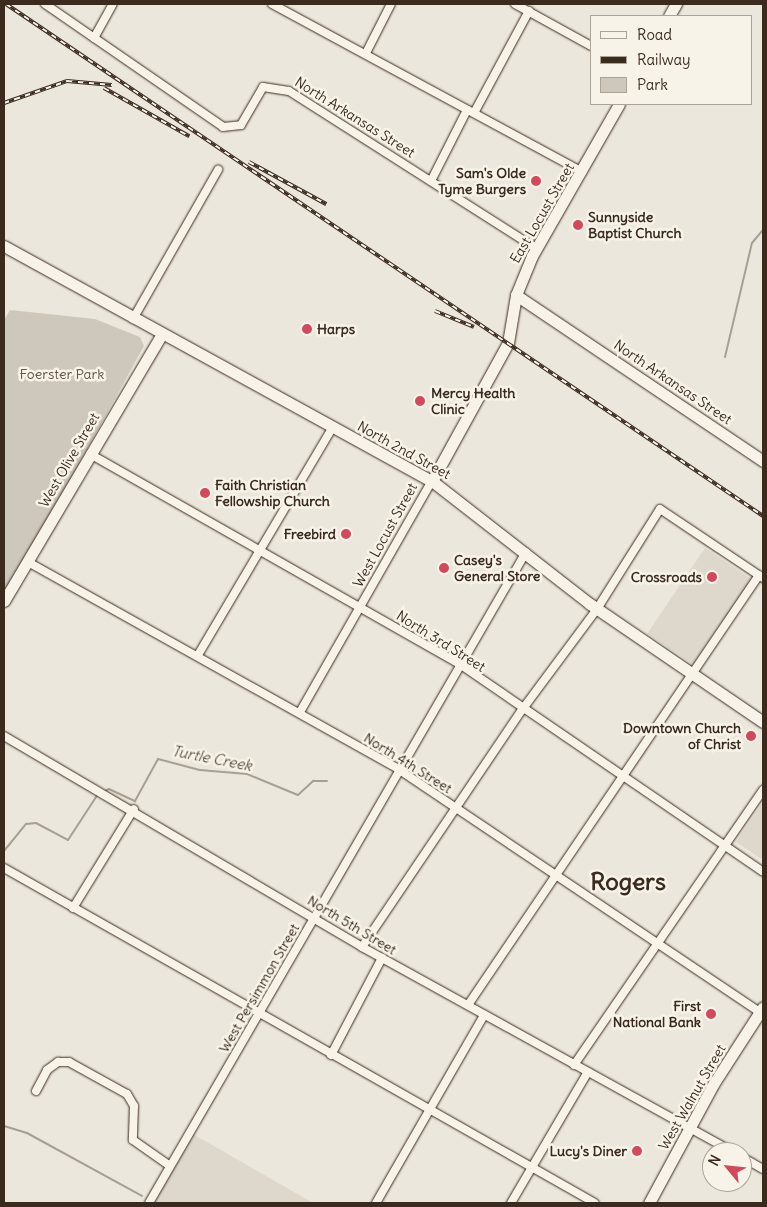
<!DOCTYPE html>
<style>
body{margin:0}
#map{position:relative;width:767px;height:1207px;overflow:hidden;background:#ece7dc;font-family:Delius,sans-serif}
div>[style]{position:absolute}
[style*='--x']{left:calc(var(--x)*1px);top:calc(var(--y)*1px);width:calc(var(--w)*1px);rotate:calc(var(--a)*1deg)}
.built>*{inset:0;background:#ddd7cc;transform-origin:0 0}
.green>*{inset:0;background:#cec8bc}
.stream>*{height:2px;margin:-1px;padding:0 1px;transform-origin:1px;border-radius:1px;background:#a89f93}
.roads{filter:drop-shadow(0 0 1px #3b2a1e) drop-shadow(0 0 1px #3b2a1e)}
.street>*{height:8px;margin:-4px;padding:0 4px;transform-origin:4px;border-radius:4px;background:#f7f3e8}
.secondary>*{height:11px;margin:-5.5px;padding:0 5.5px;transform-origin:5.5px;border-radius:5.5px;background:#f7f3e8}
.rail>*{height:4px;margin-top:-2px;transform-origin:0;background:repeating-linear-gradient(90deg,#f7f3e8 0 5.5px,#3b2a1e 0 11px);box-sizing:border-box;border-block:1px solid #3b2a1e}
.dots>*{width:14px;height:14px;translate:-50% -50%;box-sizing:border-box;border:2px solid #f7f3e8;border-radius:50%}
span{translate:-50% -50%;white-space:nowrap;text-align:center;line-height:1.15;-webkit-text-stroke:5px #f7f3e8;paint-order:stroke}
.street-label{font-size:14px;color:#3b2a1e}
.poi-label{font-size:14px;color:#3b2a1e;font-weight:700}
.right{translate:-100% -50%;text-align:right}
.left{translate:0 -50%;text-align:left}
.park-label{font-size:14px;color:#605246}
.water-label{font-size:15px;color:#615347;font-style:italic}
.town-label{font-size:24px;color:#3b2a1e;font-weight:700}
.frame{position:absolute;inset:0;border:5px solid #3b2a1e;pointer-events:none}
.legend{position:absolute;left:590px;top:15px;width:162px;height:90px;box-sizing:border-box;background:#f7f3e8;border:1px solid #aca397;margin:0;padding:6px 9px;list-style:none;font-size:15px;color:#3b2a1e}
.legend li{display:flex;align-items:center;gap:10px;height:25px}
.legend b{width:25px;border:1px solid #aca397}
.north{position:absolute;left:702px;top:1142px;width:50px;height:50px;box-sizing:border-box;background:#f7f3e8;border:1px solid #aca397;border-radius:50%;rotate:298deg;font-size:14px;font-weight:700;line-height:20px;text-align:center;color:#3b2a1e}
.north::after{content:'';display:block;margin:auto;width:18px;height:22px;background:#d1495b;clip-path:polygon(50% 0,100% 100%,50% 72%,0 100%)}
</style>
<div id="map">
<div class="built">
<i style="left:705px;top:548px;width:59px;height:103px;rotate:34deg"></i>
<i style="clip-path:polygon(763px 802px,763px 860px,736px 842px)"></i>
<i style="clip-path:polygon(193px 1134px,313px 1203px,154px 1203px)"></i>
</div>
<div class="green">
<i style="clip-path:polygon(10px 310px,95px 319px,140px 337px,144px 346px,4px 600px,4px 320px)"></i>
</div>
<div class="stream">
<i style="--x:725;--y:357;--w:117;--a:-76.7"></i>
<i style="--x:752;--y:243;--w:17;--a:-50"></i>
<i style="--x:103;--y:792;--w:7;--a:-27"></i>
<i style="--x:109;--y:789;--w:29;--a:25"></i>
<i style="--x:135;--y:801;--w:48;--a:-61.3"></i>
<i style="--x:158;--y:759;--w:43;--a:14.7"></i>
<i style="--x:200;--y:770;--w:47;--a:4.9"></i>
<i style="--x:247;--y:774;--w:55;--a:22.4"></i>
<i style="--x:298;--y:795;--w:21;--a:-43"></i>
<i style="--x:313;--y:781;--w:14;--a:0"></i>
<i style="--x:4;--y:851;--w:35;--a:-51"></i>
<i style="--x:26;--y:824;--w:10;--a:-6"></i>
<i style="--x:36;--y:823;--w:36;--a:28"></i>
<i style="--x:68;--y:840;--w:55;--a:-56.9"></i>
<i style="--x:4;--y:1126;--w:24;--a:17"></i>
<i style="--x:27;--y:1133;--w:131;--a:28.7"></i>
</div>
<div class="roads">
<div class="street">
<i style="--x:45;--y:4;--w:216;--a:34.6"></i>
<i style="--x:223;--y:127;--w:18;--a:-6"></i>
<i style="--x:241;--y:125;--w:44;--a:-59.9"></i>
<i style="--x:263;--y:87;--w:26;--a:9"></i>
<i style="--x:289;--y:91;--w:294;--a:32.5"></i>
<i style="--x:272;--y:4;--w:353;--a:28.4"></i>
<i style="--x:515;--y:4;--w:87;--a:28.9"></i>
<i style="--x:94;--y:38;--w:39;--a:-61"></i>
<i style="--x:366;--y:53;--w:55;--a:-63"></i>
<i style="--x:474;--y:113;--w:116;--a:-61.7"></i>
<i style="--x:431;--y:181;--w:80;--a:-63.1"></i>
<i style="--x:133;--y:319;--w:172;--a:-60.3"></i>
<i style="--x:90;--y:454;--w:427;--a:29.6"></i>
<i style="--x:461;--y:665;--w:366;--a:34.4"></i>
<i style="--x:28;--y:562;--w:424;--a:29.2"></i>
<i style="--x:398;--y:769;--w:439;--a:33.9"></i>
<i style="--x:198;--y:655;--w:264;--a:-59.4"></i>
<i style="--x:300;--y:712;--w:266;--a:-60.3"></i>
<i style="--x:4;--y:736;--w:416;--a:30.5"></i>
<i style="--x:362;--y:947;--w:424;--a:28.9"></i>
<i style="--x:4;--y:868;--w:679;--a:29.55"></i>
<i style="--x:73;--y:908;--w:116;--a:-58.4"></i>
<i style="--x:362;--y:947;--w:286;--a:-56"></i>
<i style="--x:522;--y:710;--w:126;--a:-53.4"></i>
<i style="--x:597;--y:609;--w:118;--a:-57.8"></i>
<i style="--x:660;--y:509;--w:124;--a:33.8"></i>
<i style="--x:468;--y:1005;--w:519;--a:-55.91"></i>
<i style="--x:331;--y:1055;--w:110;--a:-62.3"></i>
<i style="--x:574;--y:1065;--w:334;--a:-55.5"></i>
<i style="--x:36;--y:1091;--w:24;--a:-62"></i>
<i style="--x:47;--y:1070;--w:14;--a:-36"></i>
<i style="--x:58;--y:1062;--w:11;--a:0"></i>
<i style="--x:69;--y:1062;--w:66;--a:28.9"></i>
<i style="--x:127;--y:1094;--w:14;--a:60"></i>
<i style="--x:134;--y:1106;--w:34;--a:92"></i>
<i style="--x:133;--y:1140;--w:45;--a:35.1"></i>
<i style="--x:742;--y:1157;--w:24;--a:30"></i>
<i style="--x:149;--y:1203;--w:752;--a:-59.92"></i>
<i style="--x:376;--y:1203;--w:217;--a:-60.1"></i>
<i style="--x:511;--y:1203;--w:152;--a:-59.6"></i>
</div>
<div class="secondary">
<i style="--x:669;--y:16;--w:14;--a:-60"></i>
<i style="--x:4;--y:246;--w:488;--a:28.8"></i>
<i style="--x:432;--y:481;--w:200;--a:37.9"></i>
<i style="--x:590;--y:604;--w:209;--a:34.3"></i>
<i style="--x:516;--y:295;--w:298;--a:33.9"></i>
<i style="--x:432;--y:481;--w:158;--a:-61.2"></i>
<i style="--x:508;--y:343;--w:49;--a:-80.5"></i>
<i style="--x:516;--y:295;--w:42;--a:-67.7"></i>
<i style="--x:532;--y:256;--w:175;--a:-60.2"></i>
<i style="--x:4;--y:601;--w:309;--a:-59.4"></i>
<i style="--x:649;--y:1203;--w:136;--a:-61.6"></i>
<i style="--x:714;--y:1083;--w:90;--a:-57.2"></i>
</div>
</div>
<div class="rail">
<i style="--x:6;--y:4;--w:914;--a:34.07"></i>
<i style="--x:104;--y:88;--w:98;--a:29.5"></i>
<i style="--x:4;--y:103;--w:67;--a:-19.2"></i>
<i style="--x:67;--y:81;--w:45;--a:5.1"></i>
<i style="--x:249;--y:162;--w:88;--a:28.6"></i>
<i style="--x:435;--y:311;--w:42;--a:22.3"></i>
</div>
<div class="dots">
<i style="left:536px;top:181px;background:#d1495b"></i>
<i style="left:578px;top:225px;background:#d1495b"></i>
<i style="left:307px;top:329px;background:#d1495b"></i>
<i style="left:420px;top:401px;background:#d1495b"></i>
<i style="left:205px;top:493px;background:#d1495b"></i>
<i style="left:346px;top:534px;background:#d1495b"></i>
<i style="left:444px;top:568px;background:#d1495b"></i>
<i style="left:712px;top:577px;background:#d1495b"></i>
<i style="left:751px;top:736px;background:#d1495b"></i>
<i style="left:711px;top:1014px;background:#d1495b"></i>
<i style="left:637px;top:1151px;background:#d1495b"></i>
</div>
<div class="street-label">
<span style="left:355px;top:117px;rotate:32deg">North Arkansas Street</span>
<span style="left:542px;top:213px;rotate:-60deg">East Locust Street</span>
<span style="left:673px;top:382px;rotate:34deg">North Arkansas Street</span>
<span style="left:404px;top:450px;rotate:29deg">North 2nd Street</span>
<span style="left:69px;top:460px;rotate:-60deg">West Olive Street</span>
<span style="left:385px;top:535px;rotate:-61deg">West Locust Street</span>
<span style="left:441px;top:641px;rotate:32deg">North 3rd Street</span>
<span style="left:408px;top:763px;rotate:32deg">North 4th Street</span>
<span style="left:352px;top:925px;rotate:31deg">North 5th Street</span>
<span style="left:259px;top:988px;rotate:-60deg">West Persimmon Street</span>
<span style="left:692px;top:1097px;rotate:-60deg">West Walnut Street</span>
</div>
<div class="poi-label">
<span class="right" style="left:526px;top:181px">Sam's Olde<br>Tyme Burgers</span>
<span class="left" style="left:588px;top:225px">Sunnyside<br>Baptist Church</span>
<span class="left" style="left:317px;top:329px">Harps</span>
<span class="left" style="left:431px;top:401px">Mercy Health<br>Clinic</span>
<span class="left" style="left:215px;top:493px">Faith Christian<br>Fellowship Church</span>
<span class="right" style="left:336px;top:534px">Freebird</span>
<span class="left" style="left:454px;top:568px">Casey's<br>General Store</span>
<span class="right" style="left:702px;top:577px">Crossroads</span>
<span class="right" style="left:741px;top:736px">Downtown Church<br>of Christ</span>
<span class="right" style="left:701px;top:1014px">First<br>National Bank</span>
<span class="right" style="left:627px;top:1151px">Lucy's Diner</span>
</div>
<div class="park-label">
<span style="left:62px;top:374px">Foerster Park</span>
</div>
<div class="water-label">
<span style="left:212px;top:758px;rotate:11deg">Turtle Creek</span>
</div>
<div class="town-label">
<span style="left:628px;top:882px">Rogers</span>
</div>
<div class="frame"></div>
<ul class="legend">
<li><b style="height:6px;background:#f7f3e8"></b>Road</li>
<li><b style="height:6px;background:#3b2a1e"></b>Railway</li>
<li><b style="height:14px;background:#cec8bc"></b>Park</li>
</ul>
<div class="north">N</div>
</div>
